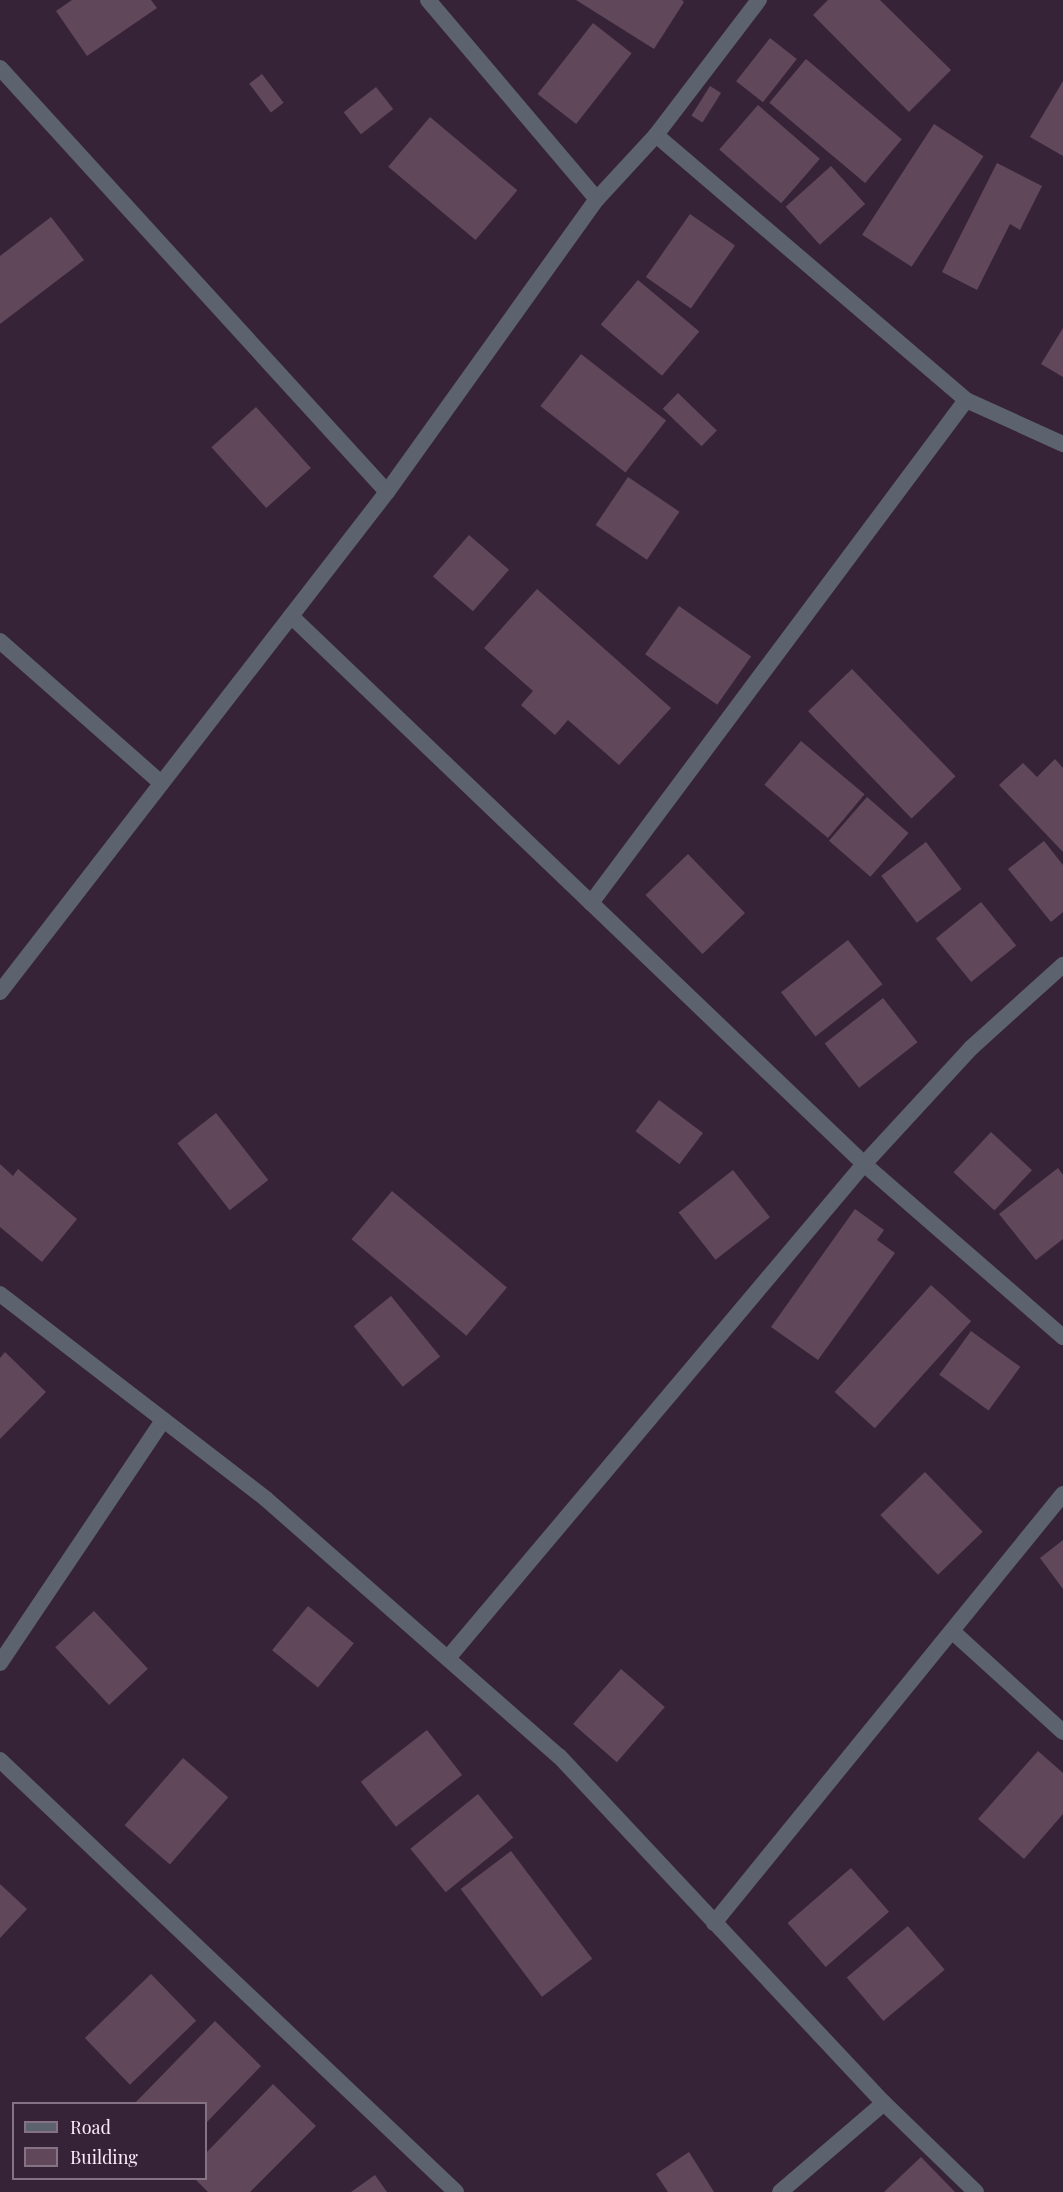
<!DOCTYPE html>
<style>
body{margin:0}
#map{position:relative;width:1063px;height:2192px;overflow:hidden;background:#372337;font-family:"Playfair Display",serif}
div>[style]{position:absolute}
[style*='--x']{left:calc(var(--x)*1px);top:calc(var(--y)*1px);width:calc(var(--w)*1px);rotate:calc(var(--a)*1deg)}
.building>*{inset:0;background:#61475a;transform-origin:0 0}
.minor>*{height:16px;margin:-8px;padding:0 8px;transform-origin:8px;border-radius:8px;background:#5c636e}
span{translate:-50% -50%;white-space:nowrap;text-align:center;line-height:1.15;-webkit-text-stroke:4.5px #372337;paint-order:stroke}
.legend{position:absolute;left:12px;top:2102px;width:195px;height:78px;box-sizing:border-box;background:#372337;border:2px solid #857385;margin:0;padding:8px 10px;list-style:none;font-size:18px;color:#faecf9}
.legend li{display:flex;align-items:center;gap:12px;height:30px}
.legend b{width:30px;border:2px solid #857385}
</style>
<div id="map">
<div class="building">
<i style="clip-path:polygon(72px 0,151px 0,157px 8px,87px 56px,56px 11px)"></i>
<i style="clip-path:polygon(576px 0,682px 0,684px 2px,654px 49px)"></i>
<i style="clip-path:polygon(828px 0,880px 0,951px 70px,909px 112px,813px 15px)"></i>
<i style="left:593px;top:23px;width:49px;height:90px;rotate:38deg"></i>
<i style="left:770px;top:38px;width:34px;height:55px;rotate:38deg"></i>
<i style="left:806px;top:59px;width:125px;height:57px;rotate:40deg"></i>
<i style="left:262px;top:74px;width:36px;height:16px;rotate:53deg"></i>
<i style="clip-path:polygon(1063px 81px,1063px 156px,1030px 137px)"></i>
<i style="left:710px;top:86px;width:13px;height:35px;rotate:32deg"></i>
<i style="left:376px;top:87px;width:28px;height:41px;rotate:52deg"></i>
<i style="left:758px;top:105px;width:82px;height:59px;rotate:41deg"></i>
<i style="left:430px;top:117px;width:114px;height:65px;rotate:40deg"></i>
<i style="left:934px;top:124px;width:59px;height:132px;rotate:33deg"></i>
<i style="clip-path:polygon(997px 163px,1042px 186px,1020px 230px,1010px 224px,977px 290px,942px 272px)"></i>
<i style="left:831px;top:166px;width:51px;height:61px;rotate:48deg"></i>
<i style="left:690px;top:214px;width:55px;height:77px;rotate:35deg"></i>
<i style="clip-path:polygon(51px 217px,84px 260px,0 324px,0 256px)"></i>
<i style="left:638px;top:280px;width:80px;height:58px;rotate:40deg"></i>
<i style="clip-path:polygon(1063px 328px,1063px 377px,1041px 364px)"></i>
<i style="left:581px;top:354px;width:108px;height:66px;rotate:38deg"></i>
<i style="left:678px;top:393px;width:54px;height:22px;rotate:44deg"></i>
<i style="left:256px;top:407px;width:82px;height:60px;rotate:48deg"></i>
<i style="left:628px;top:477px;width:62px;height:58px;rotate:34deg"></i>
<i style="left:469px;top:535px;width:53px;height:55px;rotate:41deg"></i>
<i style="clip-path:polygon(537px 589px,671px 708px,619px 765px,568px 720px,555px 735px,521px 705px,533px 691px,484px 648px)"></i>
<i style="left:679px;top:606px;width:88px;height:59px;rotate:35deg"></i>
<i style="left:852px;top:669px;width:149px;height:61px;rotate:46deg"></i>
<i style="left:801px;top:741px;width:83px;height:57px;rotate:40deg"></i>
<i style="clip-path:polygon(1055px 759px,1063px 768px,1063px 852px,999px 785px,1023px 763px,1037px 777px)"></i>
<i style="left:867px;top:797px;width:55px;height:58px;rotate:41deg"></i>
<i style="clip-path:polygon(1044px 841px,1063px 865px,1063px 912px,1051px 922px,1008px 869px)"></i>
<i style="left:926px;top:842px;width:59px;height:56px;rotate:53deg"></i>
<i style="left:688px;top:854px;width:82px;height:59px;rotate:46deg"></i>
<i style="left:981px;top:902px;width:56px;height:58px;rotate:51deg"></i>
<i style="left:848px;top:940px;width:56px;height:85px;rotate:52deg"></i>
<i style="left:883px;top:998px;width:56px;height:74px;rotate:52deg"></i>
<i style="left:659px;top:1100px;width:55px;height:39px;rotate:37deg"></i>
<i style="left:216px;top:1113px;width:85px;height:49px;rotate:52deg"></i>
<i style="left:991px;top:1132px;width:56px;height:55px;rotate:43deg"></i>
<i style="clip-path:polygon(0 1164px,13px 1176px,18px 1169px,77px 1219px,42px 1262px,0 1227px)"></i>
<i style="clip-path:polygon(1058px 1168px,1063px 1175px,1063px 1239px,1036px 1260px,999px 1214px)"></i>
<i style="left:733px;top:1170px;width:60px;height:69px;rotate:52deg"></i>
<i style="left:392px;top:1191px;width:150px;height:63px;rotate:40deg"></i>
<i style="clip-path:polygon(855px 1209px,884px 1230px,877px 1240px,895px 1253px,818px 1360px,771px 1327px)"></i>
<i style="left:931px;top:1285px;width:54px;height:144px;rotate:42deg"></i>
<i style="left:391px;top:1296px;width:78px;height:48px;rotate:51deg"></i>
<i style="left:971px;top:1331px;width:61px;height:54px;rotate:36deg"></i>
<i style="clip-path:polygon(5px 1352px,46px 1392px,0 1439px,0 1358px)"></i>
<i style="left:925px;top:1472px;width:83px;height:62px;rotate:46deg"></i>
<i style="clip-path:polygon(1063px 1540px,1063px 1589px,1040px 1558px)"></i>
<i style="left:308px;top:1606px;width:59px;height:57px;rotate:39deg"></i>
<i style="left:94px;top:1611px;width:79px;height:53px;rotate:47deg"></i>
<i style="left:621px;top:1669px;width:58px;height:73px;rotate:41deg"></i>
<i style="left:427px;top:1730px;width:57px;height:84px;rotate:52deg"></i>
<i style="clip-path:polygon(1038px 1751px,1063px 1773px,1063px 1814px,1024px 1859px,978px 1819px)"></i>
<i style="left:183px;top:1758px;width:60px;height:89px;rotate:41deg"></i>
<i style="left:478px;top:1794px;width:56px;height:87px;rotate:51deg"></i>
<i style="left:511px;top:1851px;width:135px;height:63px;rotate:53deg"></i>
<i style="left:851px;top:1868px;width:58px;height:84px;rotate:49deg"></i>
<i style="clip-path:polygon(0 1884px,27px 1909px,0 1938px)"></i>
<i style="left:908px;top:1926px;width:57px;height:80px;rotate:50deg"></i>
<i style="left:151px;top:1974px;width:65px;height:92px;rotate:46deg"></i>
<i style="clip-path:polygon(215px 2021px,261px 2066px,206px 2123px,206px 2104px,134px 2104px)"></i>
<i style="clip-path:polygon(273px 2084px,316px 2126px,250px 2192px,208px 2192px,194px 2178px,206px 2178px,206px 2153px)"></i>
<i style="clip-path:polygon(689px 2152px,714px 2192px,668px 2192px,656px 2174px)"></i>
<i style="clip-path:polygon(921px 2157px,955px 2192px,884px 2192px)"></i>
<i style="clip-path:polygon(375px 2175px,387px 2192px,351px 2192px)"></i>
</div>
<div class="minor">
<i style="--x:428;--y:0;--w:261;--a:49.7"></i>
<i style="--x:0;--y:68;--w:574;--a:47.61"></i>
<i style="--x:656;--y:135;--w:408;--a:40.5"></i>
<i style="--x:966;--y:400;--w:107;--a:24.4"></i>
<i style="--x:291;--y:616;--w:793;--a:43.72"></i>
<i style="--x:864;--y:1164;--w:264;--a:41"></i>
<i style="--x:0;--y:641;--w:215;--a:41.4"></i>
<i style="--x:591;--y:903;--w:627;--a:-53.29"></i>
<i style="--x:0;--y:992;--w:632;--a:-52.26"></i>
<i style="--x:387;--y:492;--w:360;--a:-54.4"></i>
<i style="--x:597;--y:199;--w:87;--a:-47.3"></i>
<i style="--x:656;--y:135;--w:170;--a:-52.7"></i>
<i style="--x:0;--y:1294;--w:336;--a:37.6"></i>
<i style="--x:266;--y:1499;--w:390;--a:41.3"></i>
<i style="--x:559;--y:1756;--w:475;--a:46.9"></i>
<i style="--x:884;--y:2103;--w:128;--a:44.1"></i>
<i style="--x:952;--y:1631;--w:150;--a:42.3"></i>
<i style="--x:448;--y:1658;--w:646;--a:-49.9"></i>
<i style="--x:864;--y:1164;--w:158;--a:-47.3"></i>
<i style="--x:971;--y:1048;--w:124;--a:-42.1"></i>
<i style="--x:0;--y:1663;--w:293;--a:-56.1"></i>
<i style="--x:0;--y:1760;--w:628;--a:43.45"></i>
<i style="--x:714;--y:1923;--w:553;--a:-50.87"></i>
<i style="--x:780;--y:2192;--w:137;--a:-40.6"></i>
</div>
<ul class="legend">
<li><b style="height:8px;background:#5c636e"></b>Road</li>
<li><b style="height:16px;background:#61475a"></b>Building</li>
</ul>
</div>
